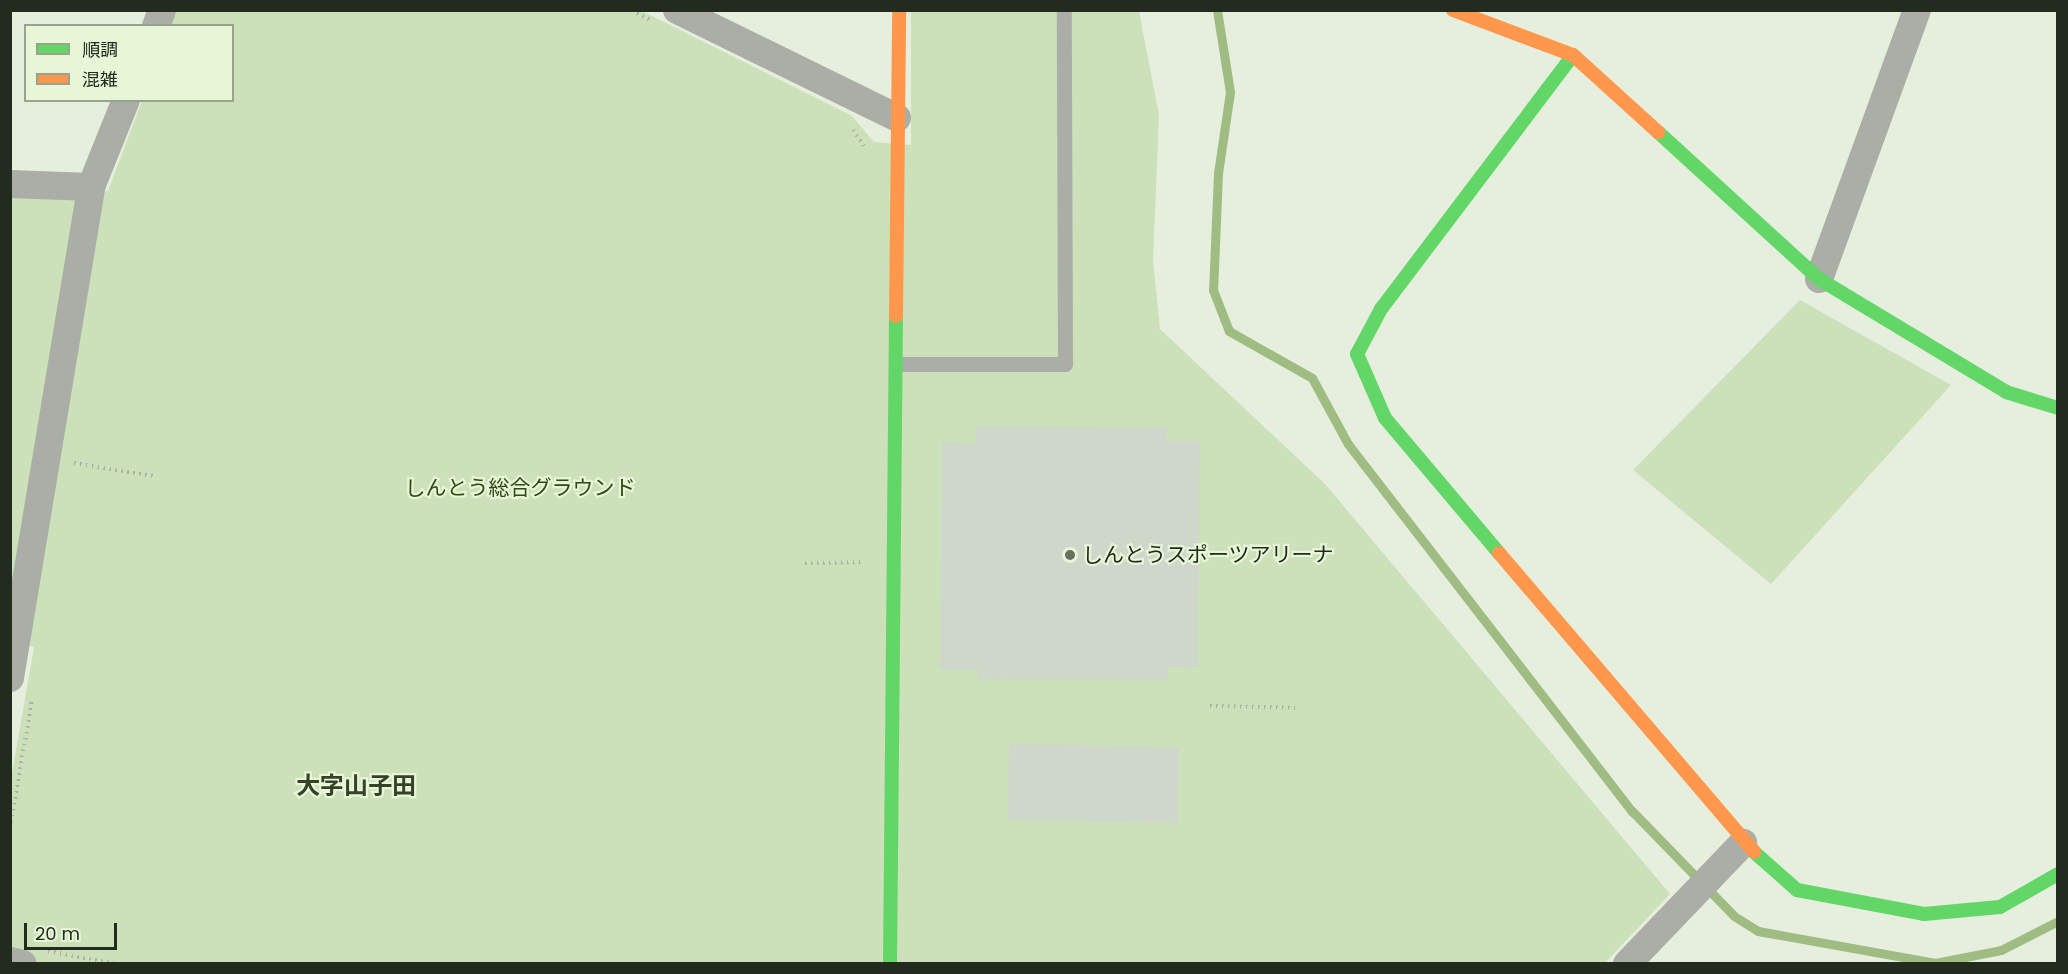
<!DOCTYPE html>
<meta charset="utf-8">
<style>
body{margin:0}
#map{position:relative;width:2068px;height:974px;overflow:hidden;background:#e6efde;font-family:Poppins,"Noto Sans JP",sans-serif}
div>[style]{position:absolute}
[style*='--x']{left:calc(var(--x)*1px);top:calc(var(--y)*1px);width:calc(var(--w)*1px);rotate:calc(var(--a)*1deg)}
.green>*{inset:0;background:#cce0b9}
.stream>*{height:9px;margin:-4.5px;padding:0 4.5px;transform-origin:4.5px;border-radius:4.5px;background:#9fbc82}
.building>*{inset:0;background:#cfd6ca;transform-origin:0 0}
.path>*{height:4px;margin-top:-2px;transform-origin:0;background:repeating-linear-gradient(90deg,#acb1a8 0 1.5px,transparent 0 6px)}
.lane>*{height:15px;margin:-7.5px;padding:0 7.5px;transform-origin:7.5px;border-radius:7.5px;background:#aaaea6}
.street>*{height:28px;margin:-14px;padding:0 14px;transform-origin:14px;border-radius:14px;background:#aaaea6}
.fast>*{height:14px;margin:-7px;padding:0 7px;transform-origin:7px;border-radius:7px;background:#63d668}
.slow>*{height:14px;margin:-7px;padding:0 7px;transform-origin:7px;border-radius:7px;background:#ff974d}
.dots>*{width:16px;height:16px;translate:-50% -50%;box-sizing:border-box;border:3px solid #e6f6d7;border-radius:50%}
span{translate:-50% -50%;white-space:nowrap;text-align:center;line-height:1.15;-webkit-text-stroke:4.5px #e6f6d7;paint-order:stroke}
.park-label{font-size:21px;color:#304813}
.poi-label{font-size:21px;color:#232a1e}
.left{translate:0 -50%;text-align:left}
.quarter-label{font-size:24px;color:#354228;font-weight:700}
.frame{position:absolute;inset:0;border:12px solid #232a1e;pointer-events:none}
.legend{position:absolute;left:24px;top:24px;width:210px;height:78px;box-sizing:border-box;background:#e6f6d7;border:2px solid #98a48d;margin:0;padding:8px 10px;list-style:none;font-size:18px;color:#232a1e}
.legend li{display:flex;align-items:center;gap:12px;height:30px}
.legend b{width:30px;border:2px solid #98a48d}
.scale{position:absolute;left:24px;top:923px;width:93px;height:27px;box-sizing:border-box;border:3px solid #232a1e;border-top:0;padding-left:8px;font-size:18px;line-height:21px;white-space:nowrap;color:#232a1e;-webkit-text-stroke:4px #e6f6d7;paint-order:stroke}
</style>
<div id="map">
<div class="green">
<i style="clip-path:polygon(175px 11px,642px 11px,852px 116px,874px 142px,911px 145px,911px 11px,1139px 11px,1159px 115px,1153px 261px,1160px 329px,1325px 484px,1670px 894px,1604px 964px,11px 963px,11px 779px,34px 647px,11px 643px,10px 195px,108px 191px,142px 101px,232px 100px,232px 26px,169px 25px)"></i>
<i style="clip-path:polygon(1800px 300px,1951px 385px,1771px 584px,1633px 470px)"></i>
</div>
<div class="stream">
<i style="--x:1217;--y:10;--w:83;--a:81"></i>
<i style="--x:1230;--y:92;--w:82;--a:98.4"></i>
<i style="--x:1218;--y:173;--w:117;--a:92.4"></i>
<i style="--x:1213;--y:290;--w:44;--a:68.7"></i>
<i style="--x:1229;--y:331;--w:95;--a:29.5"></i>
<i style="--x:1312;--y:378;--w:75;--a:61.4"></i>
<i style="--x:1348;--y:444;--w:464;--a:52.3"></i>
<i style="--x:1632;--y:811;--w:146;--a:45.8"></i>
<i style="--x:1734;--y:916;--w:28;--a:32"></i>
<i style="--x:1758;--y:931;--w:180;--a:10.2"></i>
<i style="--x:1935;--y:963;--w:67;--a:-11.1"></i>
<i style="--x:2001;--y:950;--w:64;--a:-27"></i>
</div>
<div class="building">
<i style="clip-path:polygon(976px 426px,1167px 427px,1167px 441px,1200px 441px,1198px 668px,1168px 667px,1168px 680px,977px 679px,977px 670px,940px 670px,942px 442px,976px 443px)"></i>
<i style="left:1009px;top:744px;width:170px;height:76px;rotate:1deg"></i>
</div>
<div class="path">
<i style="--x:632;--y:10;--w:21;--a:29"></i>
<i style="--x:853;--y:130;--w:19;--a:55"></i>
<i style="--x:74;--y:463;--w:80;--a:9.3"></i>
<i style="--x:805;--y:563;--w:56;--a:-1"></i>
<i style="--x:1210;--y:706;--w:85;--a:1.3"></i>
<i style="--x:10;--y:828;--w:131;--a:-80.3"></i>
<i style="--x:48;--y:951;--w:69;--a:10.8"></i>
</div>
<div class="lane">
<i style="--x:896;--y:364;--w:169;--a:0"></i>
<i style="--x:1065;--y:364;--w:354;--a:-90.2"></i>
</div>
<div class="street">
<i style="--x:677;--y:10;--w:245;--a:26.1"></i>
<i style="--x:156;--y:26;--w:17;--a:-69"></i>
<i style="--x:10;--y:184;--w:81;--a:2.1"></i>
<i style="--x:1819;--y:279;--w:286;--a:-70"></i>
<i style="--x:10;--y:678;--w:498;--a:-80.6"></i>
<i style="--x:91;--y:187;--w:94;--a:-68.1"></i>
<i style="--x:10;--y:961;--w:13;--a:13"></i>
<i style="--x:1627;--y:964;--w:168;--a:-46.2"></i>
</div>
<div class="fast">
<i style="--x:1658;--y:132;--w:218;--a:42.4"></i>
<i style="--x:1819;--y:279;--w:218;--a:31.1"></i>
<i style="--x:2006;--y:392;--w:54;--a:17.1"></i>
<i style="--x:1499;--y:553;--w:177;--a:-130.2"></i>
<i style="--x:1385;--y:418;--w:70;--a:-113.6"></i>
<i style="--x:1357;--y:354;--w:51;--a:-61.9"></i>
<i style="--x:1381;--y:309;--w:318;--a:-52.9"></i>
<i style="--x:1754;--y:852;--w:57;--a:41.5"></i>
<i style="--x:1797;--y:890;--w:129;--a:10.7"></i>
<i style="--x:1924;--y:914;--w:76;--a:-5.3"></i>
<i style="--x:2000;--y:907;--w:67;--a:-29.6"></i>
<i style="--x:890;--y:964;--w:648;--a:-89.47"></i>
</div>
<div class="slow">
<i style="--x:1453;--y:10;--w:128;--a:20.6"></i>
<i style="--x:1573;--y:55;--w:115;--a:42.2"></i>
<i style="--x:896;--y:316;--w:306;--a:-89.4"></i>
<i style="--x:1499;--y:553;--w:393;--a:49.5"></i>
</div>
<div class="dots">
<i style="left:1070px;top:555px;background:#676f61"></i>
</div>
<div class="park-label">
<span style="left:520px;top:488px">しんとう総合グラウンド</span>
</div>
<div class="poi-label">
<span class="left" style="left:1082px;top:555px">しんとうスポーツアリーナ</span>
</div>
<div class="quarter-label">
<span style="left:356px;top:786px">大字山子田</span>
</div>
<div class="frame"></div>
<ul class="legend">
<li><b style="height:8px;background:#63d668"></b>順調</li>
<li><b style="height:8px;background:#ff974d"></b>混雑</li>
</ul>
<div class="scale">20 m</div>
</div>
